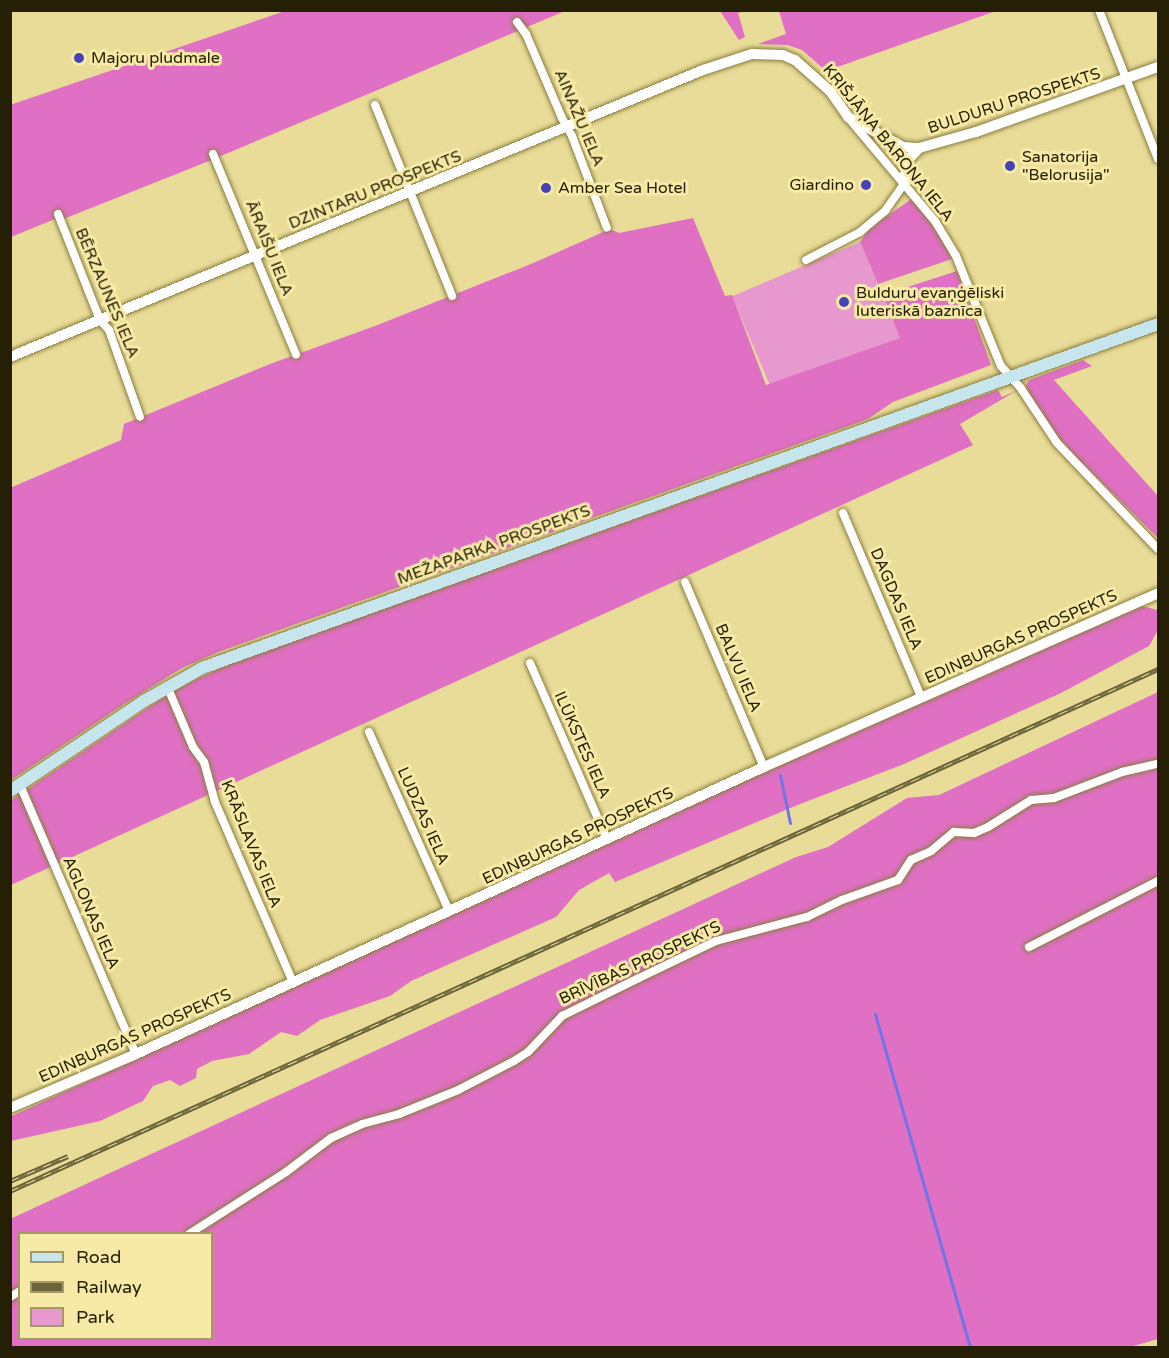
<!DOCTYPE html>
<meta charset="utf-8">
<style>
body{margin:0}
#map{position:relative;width:1169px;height:1358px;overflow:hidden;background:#e9dc99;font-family:"Varela Round",sans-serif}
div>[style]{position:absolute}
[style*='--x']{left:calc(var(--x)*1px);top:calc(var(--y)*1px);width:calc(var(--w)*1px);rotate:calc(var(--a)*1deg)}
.green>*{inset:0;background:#e698cf;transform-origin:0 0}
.forest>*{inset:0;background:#e070c3}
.stream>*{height:3px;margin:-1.5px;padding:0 1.5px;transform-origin:1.5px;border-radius:1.5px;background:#6f74e6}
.roads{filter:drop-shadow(0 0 2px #8a7e3d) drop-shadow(0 0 2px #8a7e3d)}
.minor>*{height:8px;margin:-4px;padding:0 4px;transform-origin:4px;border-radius:4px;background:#fff}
.tertiary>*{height:10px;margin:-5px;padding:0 5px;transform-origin:5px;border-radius:5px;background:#fff}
.secondary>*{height:12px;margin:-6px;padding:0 6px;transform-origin:6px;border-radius:6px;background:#c6e5ed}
.rail>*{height:5px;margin-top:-2.5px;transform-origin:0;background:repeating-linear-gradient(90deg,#f7e9a6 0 9px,#6b643a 0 18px);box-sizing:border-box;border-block:2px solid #6b643a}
.dots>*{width:16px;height:16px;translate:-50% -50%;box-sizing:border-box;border:3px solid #f7e9a6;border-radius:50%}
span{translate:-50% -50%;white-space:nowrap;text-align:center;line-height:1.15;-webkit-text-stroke:6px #f7e9a6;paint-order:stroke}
.poi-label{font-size:16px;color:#252005}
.left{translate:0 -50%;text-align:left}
.right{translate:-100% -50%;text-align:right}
.street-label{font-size:16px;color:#252005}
.frame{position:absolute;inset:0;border:12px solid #252005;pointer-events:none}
.legend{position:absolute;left:18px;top:1232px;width:195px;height:108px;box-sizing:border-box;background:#f7e9a6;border:2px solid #a39966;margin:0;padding:8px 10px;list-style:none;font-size:18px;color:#252005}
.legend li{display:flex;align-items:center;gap:12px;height:30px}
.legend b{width:30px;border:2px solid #a39966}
</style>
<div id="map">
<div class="green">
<i style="left:860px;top:242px;width:104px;height:139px;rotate:67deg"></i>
</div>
<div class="forest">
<i style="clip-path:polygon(285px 11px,565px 11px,209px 161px,66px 218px,55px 219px,11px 237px,10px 105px)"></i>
<i style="clip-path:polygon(720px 11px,745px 11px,738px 13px,745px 37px,739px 40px)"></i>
<i style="clip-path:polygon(779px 11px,779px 10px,996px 11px,826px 71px,802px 50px,788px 45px,758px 44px,786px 34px)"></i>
<i style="clip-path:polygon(913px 198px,941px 238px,952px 259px,878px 284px,860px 242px,870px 228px)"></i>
<i style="clip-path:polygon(693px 218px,725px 296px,732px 295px,766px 385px,900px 338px,883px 295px,957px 271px,991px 365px,893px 402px,868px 419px,218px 652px,182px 668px,124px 704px,11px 780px,10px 488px,121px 440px,124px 424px,270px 364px,375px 326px,531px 264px,610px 229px,619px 233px)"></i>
<i style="clip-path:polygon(1083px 360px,1092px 366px,1054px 380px,1158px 496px,1158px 538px,1062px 443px,1030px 397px,1026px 385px,1029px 380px)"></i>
<i style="clip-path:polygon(998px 390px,1002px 397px,1016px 391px,960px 424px,973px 445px,11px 885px,10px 801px,167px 695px,197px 679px,237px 661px)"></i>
<i style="clip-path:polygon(1142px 606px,1158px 610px,1158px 630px,1149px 646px,1061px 693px,904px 764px,795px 806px,615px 882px,609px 873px,579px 890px,556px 917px,411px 981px,390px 996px,320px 1020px,297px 1036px,281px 1032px,249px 1054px,212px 1061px,197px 1069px,196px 1078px,180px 1086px,170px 1080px,153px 1086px,143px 1101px,100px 1121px,11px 1141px,10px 1117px,761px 774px)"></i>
<i style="clip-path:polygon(evenodd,1158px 692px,1158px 1339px,1126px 1348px,11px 1347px,10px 1219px,796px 857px,828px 847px,907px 798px,939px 795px,1158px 692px,20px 1234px,212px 1234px,212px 1338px,20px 1338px,20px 1234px)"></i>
</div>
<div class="stream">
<i style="--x:780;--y:775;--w:49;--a:78.2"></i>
<i style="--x:875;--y:1014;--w:347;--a:74.1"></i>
</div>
<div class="roads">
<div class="minor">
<i style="--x:1099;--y:10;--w:160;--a:68.4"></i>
<i style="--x:517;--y:22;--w:15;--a:53"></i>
<i style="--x:526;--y:34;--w:91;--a:66.8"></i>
<i style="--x:562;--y:118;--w:21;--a:61"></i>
<i style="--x:572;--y:136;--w:98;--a:69.2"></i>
<i style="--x:375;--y:105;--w:206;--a:68"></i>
<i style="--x:851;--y:121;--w:131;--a:50"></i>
<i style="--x:935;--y:221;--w:41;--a:59"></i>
<i style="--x:956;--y:256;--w:119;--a:67.8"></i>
<i style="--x:1001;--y:366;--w:28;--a:48"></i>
<i style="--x:1020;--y:387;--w:67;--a:56.5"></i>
<i style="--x:1057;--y:443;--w:146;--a:46.4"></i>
<i style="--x:213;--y:154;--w:217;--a:67.5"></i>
<i style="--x:58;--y:214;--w:114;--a:68.4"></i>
<i style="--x:100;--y:320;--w:13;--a:48"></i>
<i style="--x:109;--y:330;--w:92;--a:70.4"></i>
<i style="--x:806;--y:260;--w:61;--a:-27.4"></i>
<i style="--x:860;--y:232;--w:33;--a:-40"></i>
<i style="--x:885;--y:211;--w:33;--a:-55"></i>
<i style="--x:843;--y:513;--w:200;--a:67"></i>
<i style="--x:685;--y:582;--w:201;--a:66.9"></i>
<i style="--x:530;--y:663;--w:192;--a:66.4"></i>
<i style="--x:167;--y:686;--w:66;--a:66.9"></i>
<i style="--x:193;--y:747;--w:19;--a:54"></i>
<i style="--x:204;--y:762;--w:41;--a:74.6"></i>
<i style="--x:215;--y:802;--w:196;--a:66.6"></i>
<i style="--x:369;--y:732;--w:196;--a:65.9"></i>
<i style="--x:20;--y:785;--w:293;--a:66.7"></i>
<i style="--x:1029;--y:947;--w:145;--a:-27.1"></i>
<i style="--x:189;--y:1234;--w:115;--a:-32.6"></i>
<i style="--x:286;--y:1172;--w:56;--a:-37.1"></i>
<i style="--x:331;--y:1138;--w:34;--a:-24"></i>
<i style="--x:362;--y:1124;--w:38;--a:-15"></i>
<i style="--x:399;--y:1114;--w:64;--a:-22.1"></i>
<i style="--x:458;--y:1090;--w:63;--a:-27.4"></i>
<i style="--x:514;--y:1061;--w:17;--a:-33"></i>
<i style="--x:528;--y:1052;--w:50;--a:-46.6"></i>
<i style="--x:562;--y:1016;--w:86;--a:-26.3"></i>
<i style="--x:639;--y:978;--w:85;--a:-25.7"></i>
<i style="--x:716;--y:941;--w:94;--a:-14.8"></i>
<i style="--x:807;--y:917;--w:39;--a:-26"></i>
<i style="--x:842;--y:900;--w:59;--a:-19.7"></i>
<i style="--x:898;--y:880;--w:24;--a:-57"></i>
<i style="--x:911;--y:860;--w:22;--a:-24"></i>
<i style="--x:931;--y:851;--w:30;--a:-40"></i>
<i style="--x:954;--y:832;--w:20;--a:3"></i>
<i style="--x:974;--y:833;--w:15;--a:-23"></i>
<i style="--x:988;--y:827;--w:51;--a:-32.1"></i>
<i style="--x:1031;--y:800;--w:23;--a:-5"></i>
<i style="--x:1054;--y:798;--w:73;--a:-20.9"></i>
<i style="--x:1122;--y:772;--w:37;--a:-13"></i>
<i style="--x:10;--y:1297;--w:12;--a:-31"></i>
</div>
<div class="tertiary">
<i style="--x:904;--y:184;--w:23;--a:-83"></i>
<i style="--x:907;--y:161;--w:18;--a:-47"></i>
<i style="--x:10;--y:357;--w:750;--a:-22.5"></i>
<i style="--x:703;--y:70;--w:52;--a:-18.1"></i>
<i style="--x:752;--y:54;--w:31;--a:2"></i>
<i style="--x:783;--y:55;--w:13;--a:23"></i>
<i style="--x:795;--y:60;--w:47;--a:41.5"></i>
<i style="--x:830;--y:91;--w:32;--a:55"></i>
<i style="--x:848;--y:117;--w:63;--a:28.6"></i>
<i style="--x:903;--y:147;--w:16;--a:4"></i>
<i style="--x:919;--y:148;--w:59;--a:-15.7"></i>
<i style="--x:976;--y:132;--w:193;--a:-19.7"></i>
<i style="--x:10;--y:1108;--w:137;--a:-23.2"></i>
<i style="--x:136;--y:1054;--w:690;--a:-24.56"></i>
<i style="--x:764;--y:767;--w:431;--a:-23.8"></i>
</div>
<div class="secondary">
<i style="--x:10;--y:791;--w:161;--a:-33.9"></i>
<i style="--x:144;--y:701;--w:67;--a:-29.6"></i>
<i style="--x:202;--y:668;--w:1016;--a:-19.79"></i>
</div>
</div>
<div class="rail">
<i style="--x:10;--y:1181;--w:63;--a:-23.3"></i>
<i style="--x:10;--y:1191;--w:1261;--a:-24.45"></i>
</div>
<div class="dots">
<i style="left:79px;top:58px;background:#4641b7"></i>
<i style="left:1010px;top:166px;background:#4641b7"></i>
<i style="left:866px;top:185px;background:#4641b7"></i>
<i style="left:546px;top:188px;background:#4641b7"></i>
<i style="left:844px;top:302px;background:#4641b7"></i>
</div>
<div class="poi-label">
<span class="left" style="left:91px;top:58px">Majoru pludmale</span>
<span class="left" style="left:1022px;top:166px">Sanatorija<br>"Belorusija"</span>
<span class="right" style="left:854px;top:185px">Giardino</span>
<span class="left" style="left:558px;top:188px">Amber Sea Hotel</span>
<span class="left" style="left:856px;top:302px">Bulduru evaņģēliski<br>luteriskā baznīca</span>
</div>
<div class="street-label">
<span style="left:1014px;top:101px;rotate:-18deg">BULDURU PROSPEKTS</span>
<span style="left:579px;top:118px;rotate:67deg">AINAŽU IELA</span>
<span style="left:888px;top:143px;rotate:51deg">KRIŠJĀŅA BARONA IELA</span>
<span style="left:375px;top:190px;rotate:-22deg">DZINTARU PROSPEKTS</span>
<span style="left:269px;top:248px;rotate:68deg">ĀRAIŠU IELA</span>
<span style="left:107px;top:293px;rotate:67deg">BĒRZAUNES IELA</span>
<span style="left:494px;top:545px;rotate:-20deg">MEŽAPARKA PROSPEKTS</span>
<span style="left:896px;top:599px;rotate:67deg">DAGDAS IELA</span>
<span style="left:1021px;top:637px;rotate:-24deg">EDINBURGAS PROSPEKTS</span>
<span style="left:738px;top:668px;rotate:67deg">BALVU IELA</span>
<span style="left:582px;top:745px;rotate:66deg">ILŪKSTES IELA</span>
<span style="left:423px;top:816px;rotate:66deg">LUDZAS IELA</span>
<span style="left:578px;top:836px;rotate:-25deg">EDINBURGAS PROSPEKTS</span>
<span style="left:251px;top:844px;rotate:68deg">KRĀSLAVAS IELA</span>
<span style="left:91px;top:913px;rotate:67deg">AGLONAS IELA</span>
<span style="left:640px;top:963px;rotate:-25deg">BRĪVĪBAS PROSPEKTS</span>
<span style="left:135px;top:1036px;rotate:-24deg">EDINBURGAS PROSPEKTS</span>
</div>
<div class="frame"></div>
<ul class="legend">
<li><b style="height:8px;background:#c6e5ed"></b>Road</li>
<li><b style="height:8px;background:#6b643a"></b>Railway</li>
<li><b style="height:16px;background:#e698cf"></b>Park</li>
</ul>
</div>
